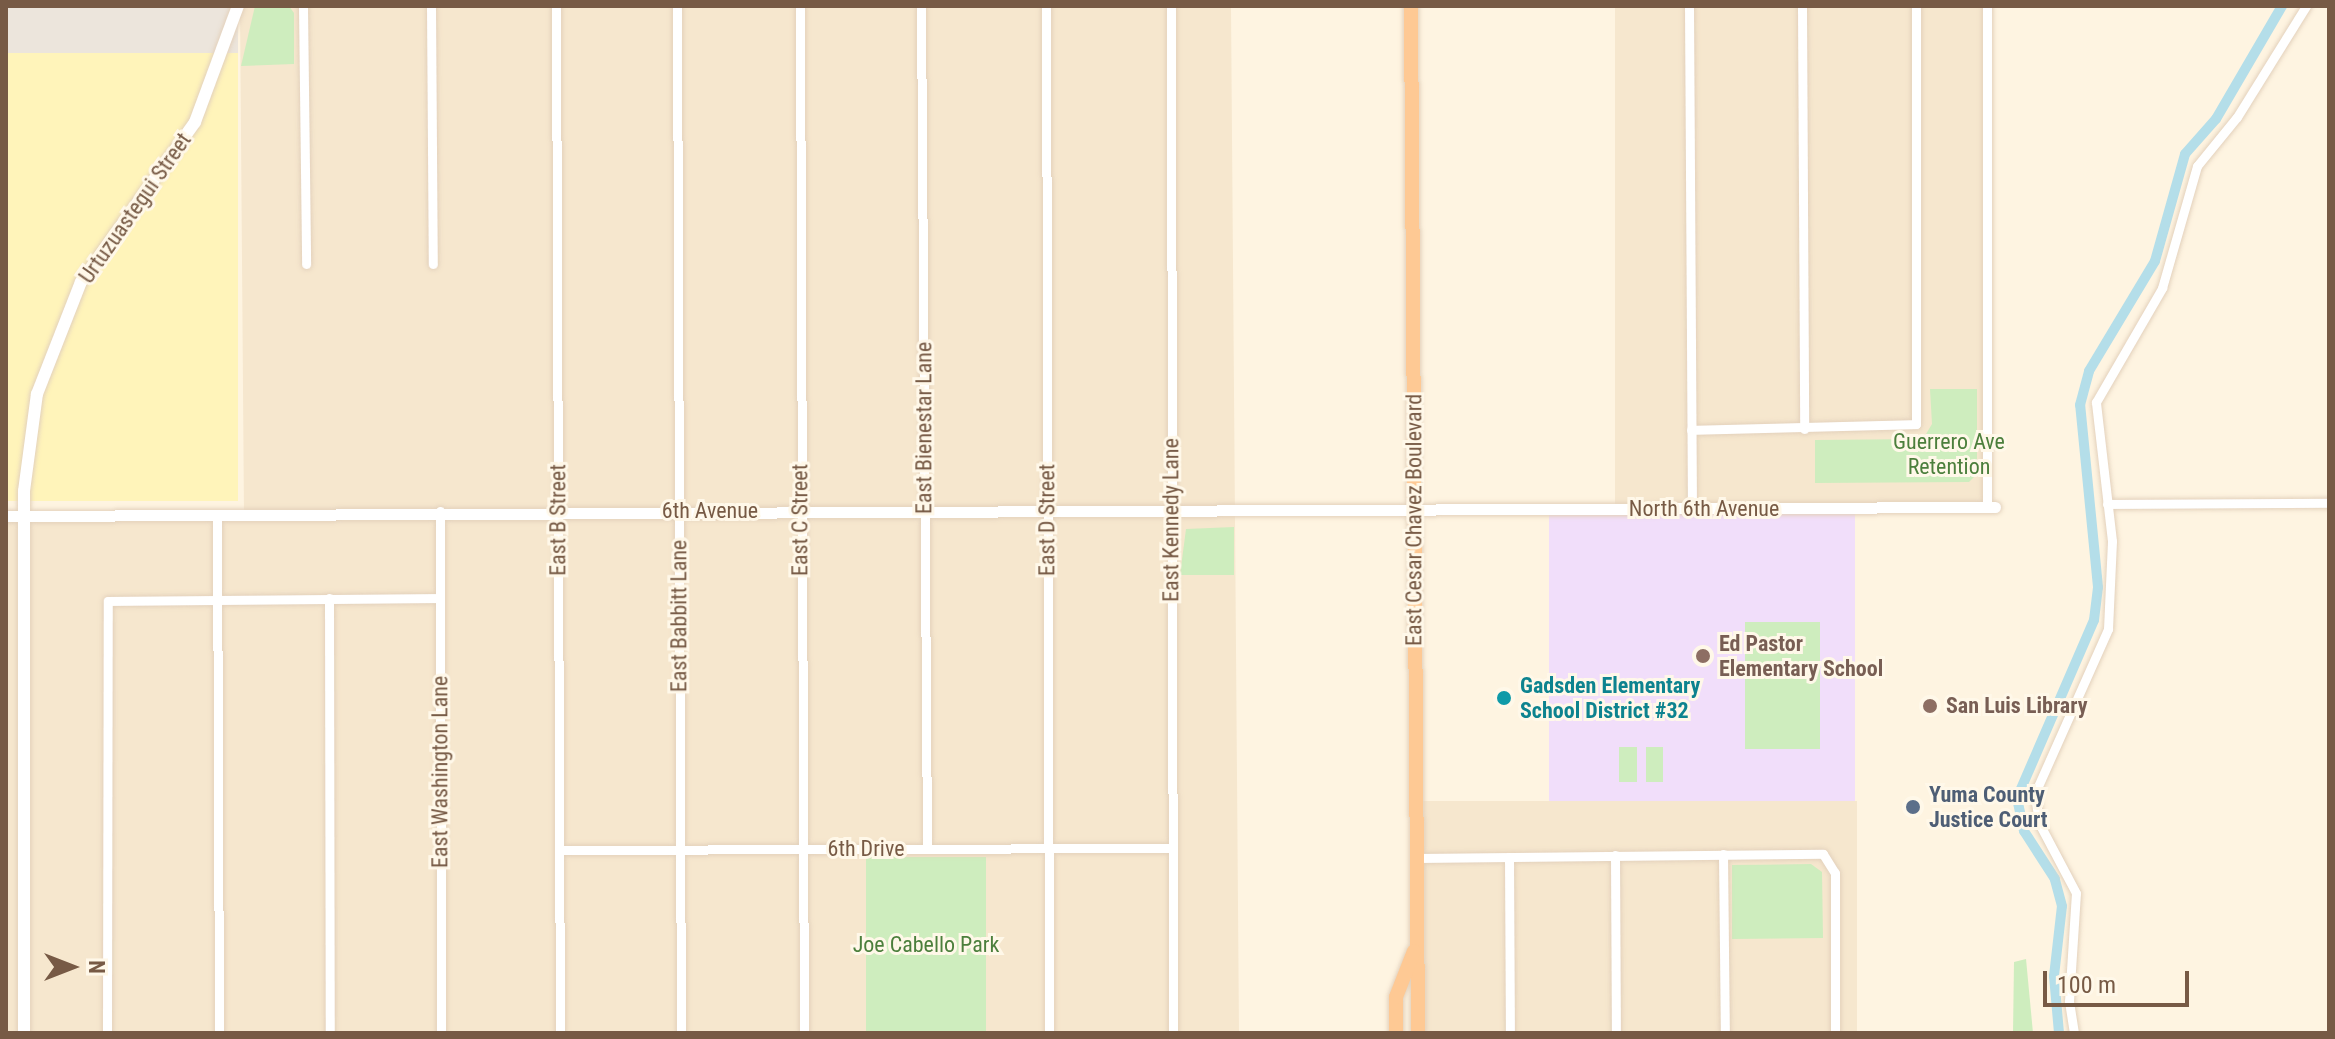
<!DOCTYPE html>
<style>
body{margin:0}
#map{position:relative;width:2335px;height:1039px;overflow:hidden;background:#fef4e1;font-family:"Roboto Condensed",sans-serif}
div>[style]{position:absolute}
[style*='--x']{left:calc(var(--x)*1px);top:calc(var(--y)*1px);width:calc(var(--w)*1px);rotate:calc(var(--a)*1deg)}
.residential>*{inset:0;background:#f6e7ce;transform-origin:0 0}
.industrial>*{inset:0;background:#ece5dc;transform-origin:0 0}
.education>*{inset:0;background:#f1defa;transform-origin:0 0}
.green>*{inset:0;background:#ceedbe;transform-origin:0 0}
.sand>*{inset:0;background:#fff4ba;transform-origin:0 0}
.canal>*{height:10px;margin:-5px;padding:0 5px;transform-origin:5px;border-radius:5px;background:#b4dee9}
.roads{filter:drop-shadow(0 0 2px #e3d1bc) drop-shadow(0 0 2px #e3d1bc)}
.minor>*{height:9px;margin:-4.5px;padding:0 4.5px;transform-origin:4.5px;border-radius:4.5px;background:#fff}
.tertiary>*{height:11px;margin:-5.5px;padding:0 5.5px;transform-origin:5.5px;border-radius:5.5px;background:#fff}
.secondary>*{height:12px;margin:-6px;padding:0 6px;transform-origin:6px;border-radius:6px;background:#fff}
.trunk>*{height:14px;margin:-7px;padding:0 7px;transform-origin:7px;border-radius:7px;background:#fec994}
.dots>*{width:22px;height:22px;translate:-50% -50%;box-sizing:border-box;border:4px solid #fff8e9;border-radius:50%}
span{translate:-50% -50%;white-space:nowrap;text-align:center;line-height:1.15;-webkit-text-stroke:6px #fff8e9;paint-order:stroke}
.street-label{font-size:22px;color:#775a45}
.park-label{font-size:22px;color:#4c7f3c}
.education-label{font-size:22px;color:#785e54;font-weight:700}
.left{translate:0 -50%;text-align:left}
.culture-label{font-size:22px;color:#0d838f;font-weight:700}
.service-label{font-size:22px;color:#4e5e75;font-weight:700}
.frame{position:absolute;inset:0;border:8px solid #775a45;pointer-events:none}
.north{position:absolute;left:32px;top:927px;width:80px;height:80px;-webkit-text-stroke:6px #fff8e9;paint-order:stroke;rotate:90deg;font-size:22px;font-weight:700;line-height:32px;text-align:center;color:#775a45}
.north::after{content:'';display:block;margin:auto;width:28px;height:36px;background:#775a45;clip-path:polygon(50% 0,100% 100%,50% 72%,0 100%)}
.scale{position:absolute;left:2043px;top:971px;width:146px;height:36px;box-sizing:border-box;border:4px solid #775a45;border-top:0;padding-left:10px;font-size:24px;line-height:28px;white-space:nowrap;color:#775a45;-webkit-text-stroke:6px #fff8e9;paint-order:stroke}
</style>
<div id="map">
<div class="residential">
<i style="clip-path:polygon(240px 6px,1231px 6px,1239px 1033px,6px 1033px,6px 516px,244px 515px)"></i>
<i style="left:1615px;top:6px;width:375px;height:504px"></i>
<i style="left:1415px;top:801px;width:442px;height:232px"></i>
</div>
<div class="industrial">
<i style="left:6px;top:6px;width:232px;height:48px"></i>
</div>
<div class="education">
<i style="left:1855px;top:508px;width:293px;height:306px;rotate:90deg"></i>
</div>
<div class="green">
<i style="clip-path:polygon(255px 6px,289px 6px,294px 13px,294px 64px,241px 66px)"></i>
<i style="clip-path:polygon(1930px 389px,1977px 389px,1977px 474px,1969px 482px,1815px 483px,1815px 440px,1923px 439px,1932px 424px)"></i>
<i style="clip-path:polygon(1234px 527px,1234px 575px,1180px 575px,1186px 529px)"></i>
<i style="left:1745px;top:622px;width:75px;height:127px"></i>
<i style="left:1619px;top:747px;width:18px;height:35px"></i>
<i style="left:1646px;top:747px;width:17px;height:35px"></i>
<i style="left:866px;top:857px;width:120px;height:176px"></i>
<i style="clip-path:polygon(1811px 864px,1822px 872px,1823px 938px,1732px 939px,1732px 865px)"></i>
<i style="clip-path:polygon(2026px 959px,2033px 1033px,2013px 1033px,2014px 962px)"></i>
</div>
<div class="sand">
<i style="left:238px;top:53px;width:448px;height:232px;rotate:90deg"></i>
</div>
<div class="canal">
<i style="--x:2059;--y:1033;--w:57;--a:-95"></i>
<i style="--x:2054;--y:976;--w:70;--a:-83.5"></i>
<i style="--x:2062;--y:906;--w:28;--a:-105"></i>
<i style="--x:2055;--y:879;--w:57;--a:-122.9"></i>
<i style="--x:2024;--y:831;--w:34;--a:-102"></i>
<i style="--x:2017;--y:798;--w:194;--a:-66.6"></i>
<i style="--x:2094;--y:620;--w:33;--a:-83"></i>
<i style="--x:2098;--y:587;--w:183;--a:-95.6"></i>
<i style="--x:2080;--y:405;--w:35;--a:-75"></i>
<i style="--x:2089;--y:371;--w:128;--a:-59"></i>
<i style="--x:2155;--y:261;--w:111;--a:-74.3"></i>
<i style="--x:2185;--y:154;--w:47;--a:-48.5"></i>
<i style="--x:2216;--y:119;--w:131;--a:-59.7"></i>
</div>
<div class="roads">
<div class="minor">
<i style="--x:303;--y:6;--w:258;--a:89.3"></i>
<i style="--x:431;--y:6;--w:258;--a:89.6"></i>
<i style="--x:556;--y:6;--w:1027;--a:89.78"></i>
<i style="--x:677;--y:6;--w:1027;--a:89.78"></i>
<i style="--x:800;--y:6;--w:1027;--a:89.78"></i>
<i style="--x:921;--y:6;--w:843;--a:89.59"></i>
<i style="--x:1046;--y:6;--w:1027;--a:89.83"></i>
<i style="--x:1171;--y:6;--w:1027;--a:89.89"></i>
<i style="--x:1689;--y:6;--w:503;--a:89.66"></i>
<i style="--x:1802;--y:6;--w:423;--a:89.7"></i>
<i style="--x:1691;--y:430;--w:225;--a:-1.5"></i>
<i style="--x:1916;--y:424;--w:418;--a:-90"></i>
<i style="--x:2107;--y:504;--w:222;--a:-0.3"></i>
<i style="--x:1987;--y:507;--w:501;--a:-90"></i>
<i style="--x:440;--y:511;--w:522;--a:89.89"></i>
<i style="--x:217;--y:516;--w:517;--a:89.78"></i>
<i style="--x:329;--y:598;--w:435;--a:89.9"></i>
<i style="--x:561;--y:850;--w:611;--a:-0.19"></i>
<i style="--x:1723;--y:854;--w:179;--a:89.4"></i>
<i style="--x:1615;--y:855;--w:178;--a:89.7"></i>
<i style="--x:1509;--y:857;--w:176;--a:89.7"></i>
<i style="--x:1417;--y:858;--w:406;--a:-0.6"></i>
<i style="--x:1823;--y:854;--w:22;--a:58"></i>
<i style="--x:1835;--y:873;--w:160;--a:90"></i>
<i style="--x:107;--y:1033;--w:432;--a:-89.9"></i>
<i style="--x:108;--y:601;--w:332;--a:-0.5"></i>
<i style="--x:2074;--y:1033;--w:32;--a:-99"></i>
<i style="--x:2069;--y:1001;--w:108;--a:-86.3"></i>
<i style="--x:2076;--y:893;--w:79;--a:-117.9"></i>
<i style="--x:2039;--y:823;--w:30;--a:-98"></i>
<i style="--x:2035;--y:793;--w:180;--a:-66"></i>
<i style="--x:2108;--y:629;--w:88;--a:-87.4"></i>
<i style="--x:2112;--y:541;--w:140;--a:-96.6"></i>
<i style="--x:2096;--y:402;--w:132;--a:-59.9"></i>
<i style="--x:2162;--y:288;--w:127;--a:-74"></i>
<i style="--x:2197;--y:166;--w:63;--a:-50.8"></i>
<i style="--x:2237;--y:117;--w:131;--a:-58.1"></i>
</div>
<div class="tertiary">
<i style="--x:6;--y:516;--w:1989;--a:-0.26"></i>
</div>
<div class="secondary">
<i style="--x:24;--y:1033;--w:542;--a:-90"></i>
<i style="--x:24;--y:491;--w:98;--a:-82.4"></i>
<i style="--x:37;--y:394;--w:120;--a:-68.6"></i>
<i style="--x:81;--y:282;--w:196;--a:-54.5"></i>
<i style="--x:195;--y:122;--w:124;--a:-69.7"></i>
</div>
<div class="trunk">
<i style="--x:1411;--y:6;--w:1027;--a:89.61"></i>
<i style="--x:1396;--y:1033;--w:36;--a:-90"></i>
<i style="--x:1396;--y:997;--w:49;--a:-68.6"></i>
</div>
</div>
<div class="dots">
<i style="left:1703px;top:656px;background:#8d6e63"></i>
<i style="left:1504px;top:698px;background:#0f9aa8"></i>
<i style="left:1930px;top:706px;background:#8d6e63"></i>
<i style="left:1913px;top:807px;background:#5c6f8a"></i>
</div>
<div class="street-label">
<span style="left:135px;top:208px;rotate:-55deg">Urtuzuastegui Street</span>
<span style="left:924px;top:428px;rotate:-90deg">East Bienestar Lane</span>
<span style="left:1704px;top:509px">North 6th Avenue</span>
<span style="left:710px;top:511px">6th Avenue</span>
<span style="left:558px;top:520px;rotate:-90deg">East B Street</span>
<span style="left:800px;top:520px;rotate:-90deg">East C Street</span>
<span style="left:1047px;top:520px;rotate:-90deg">East D Street</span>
<span style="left:1171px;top:520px;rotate:-90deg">East Kennedy Lane</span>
<span style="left:1414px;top:520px;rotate:-90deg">East Cesar Chavez Boulevard</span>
<span style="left:679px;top:616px;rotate:-90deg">East Babbitt Lane</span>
<span style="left:440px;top:772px;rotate:-90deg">East Washington Lane</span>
<span style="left:866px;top:849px">6th Drive</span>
</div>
<div class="park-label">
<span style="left:1949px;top:454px">Guerrero Ave<br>Retention</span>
<span style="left:926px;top:945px">Joe Cabello Park</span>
</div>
<div class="education-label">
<span class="left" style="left:1719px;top:656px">Ed Pastor<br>Elementary School</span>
<span class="left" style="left:1946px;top:706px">San Luis Library</span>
</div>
<div class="culture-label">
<span class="left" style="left:1520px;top:698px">Gadsden Elementary<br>School District #32</span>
</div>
<div class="service-label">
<span class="left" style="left:1929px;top:807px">Yuma County<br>Justice Court</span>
</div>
<div class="frame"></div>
<div class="north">N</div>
<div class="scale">100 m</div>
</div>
